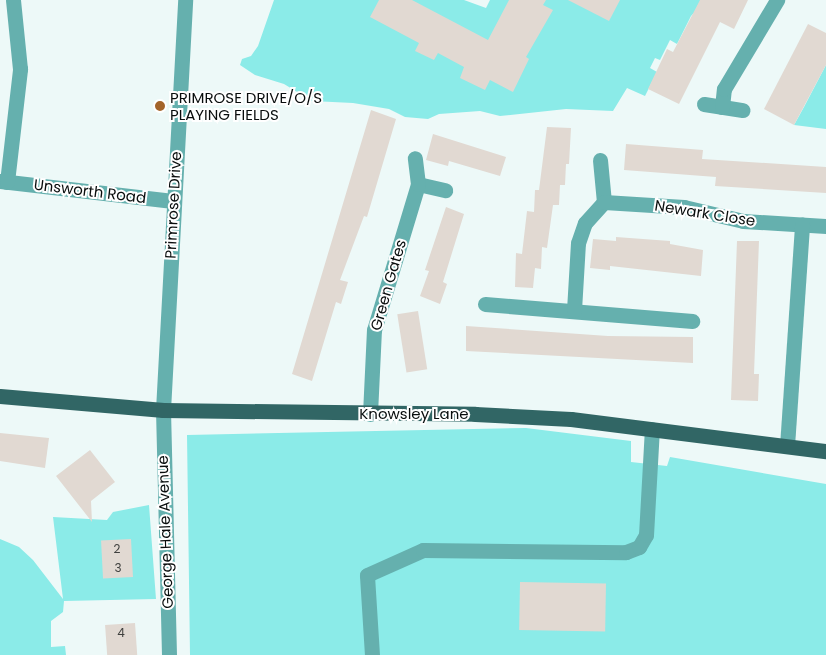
<!DOCTYPE html>
<style>
body{margin:0}
#map{position:relative;width:826px;height:655px;overflow:hidden;background:#edf9f8;font-family:Poppins,sans-serif}
div>[style]{position:absolute}
[style*='--x']{left:calc(var(--x)*1px);top:calc(var(--y)*1px);width:calc(var(--w)*1px);rotate:calc(var(--a)*1deg)}
.green>*{inset:0;background:#8bebe8}
.building>*{inset:0;background:#e1d9d2;transform-origin:0 0}
.minor>*{height:15px;margin:-7.5px;padding:0 7.5px;transform-origin:7.5px;border-radius:7.5px;background:#65b0ae}
.major>*{height:15px;margin:-7.5px;padding:0 7.5px;transform-origin:7.5px;border-radius:7.5px;background:#316665}
.dots>*{width:14px;height:14px;translate:-50% -50%;box-sizing:border-box;border:2px solid #fff;border-radius:50%}
span{translate:-50% -50%;white-space:nowrap;text-align:center;line-height:1.15;-webkit-text-stroke:4px #fff;paint-order:stroke}
.number-label{font-size:12px;color:#3f403e}
.number-label span{-webkit-text-stroke-width:0}
.poi-label{font-size:15px;color:#090d0d}
.left{translate:0 -50%;text-align:left}
.street-label{font-size:15px;color:#090d0d}
</style>
<div id="map">
<div class="green">
<i style="clip-path:polygon(274px 0,464px 0,486px 8px,490px 0,706px 0,691px 16px,677px 44px,670px 40px,660px 60px,655px 58px,650px 68px,657px 72px,645px 96px,627px 88px,613px 111px,566px 109px,500px 116px,480px 111px,439px 114px,428px 119px,405px 117px,389px 109px,353px 103px,312px 101px,284px 84px,255px 75px,240px 65px,242px 59px,251px 56px,258px 46px)"></i>
<i style="clip-path:polygon(826px 65px,826px 129px,794px 125px,804px 107px)"></i>
<i style="clip-path:polygon(526px 428px,631px 441px,631px 462px,667px 466px,670px 457px,826px 484px,826px 655px,190px 655px,187px 435px)"></i>
<i style="clip-path:polygon(149px 505px,156px 599px,64px 601px,63px 612px,51px 621px,51px 647px,65px 646px,66px 655px,0 655px,0 539px,19px 547px,33px 560px,63px 599px,53px 517px,107px 520px,113px 512px)"></i>
</div>
<div class="building">
<i style="clip-path:polygon(379px 0,412px 0,488px 40px,509px 0,546px 0,543px 5px,553px 10px,526px 57px,529px 59px,513px 92px,490px 80px,485px 90px,460px 78px,464px 67px,438px 53px,434px 60px,415px 51px,419px 43px,370px 17px)"></i>
<i style="clip-path:polygon(568px 0,620px 0,609px 21px)"></i>
<i style="clip-path:polygon(700px 0,748px 0,734px 29px,720px 22px,679px 104px,648px 89px,667px 49px,673px 52px)"></i>
<i style="clip-path:polygon(808px 24px,826px 33px,826px 65px,794px 125px,764px 109px)"></i>
<i style="clip-path:polygon(371px 110px,396px 119px,367px 217px,364px 216px,340px 280px,348px 282px,341px 304px,336px 302px,312px 381px,292px 374px)"></i>
<i style="clip-path:polygon(547px 127px,571px 128px,569px 164px,566px 164px,565px 185px,560px 185px,559px 205px,553px 205px,547px 248px,542px 247px,541px 269px,535px 268px,533px 288px,515px 287px,516px 253px,522px 254px,527px 211px,534px 212px,535px 190px,539px 190px)"></i>
<i style="clip-path:polygon(433px 134px,506px 157px,500px 176px,449px 161px,448px 166px,426px 160px)"></i>
<i style="clip-path:polygon(626px 144px,703px 150px,702px 159px,826px 167px,826px 193px,715px 186px,716px 177px,624px 170px)"></i>
<i style="clip-path:polygon(446px 207px,464px 214px,443px 282px,447px 284px,440px 304px,420px 296px,429px 271px,425px 270px)"></i>
<i style="clip-path:polygon(616px 237px,670px 241px,670px 244px,703px 250px,701px 276px,610px 266px,610px 270px,590px 268px,593px 239px,616px 241px)"></i>
<i style="clip-path:polygon(737px 241px,759px 241px,754px 374px,759px 374px,758px 401px,731px 400px)"></i>
<i style="left:418px;top:311px;width:59px;height:21px;rotate:81deg"></i>
<i style="clip-path:polygon(466px 326px,608px 336px,693px 337px,693px 363px,466px 351px)"></i>
<i style="clip-path:polygon(0 433px,49px 438px,45px 468px,0 461px)"></i>
<i style="clip-path:polygon(90px 450px,115px 482px,91px 501px,92px 522px,56px 476px)"></i>
<i style="left:131px;top:539px;width:38px;height:30px;rotate:87deg"></i>
<i style="left:520px;top:582px;width:86px;height:48px;rotate:1deg"></i>
<i style="left:135px;top:623px;width:32px;height:30px;rotate:86deg"></i>
</div>
<div class="minor">
<i style="--x:704;--y:104;--w:39;--a:9"></i>
<i style="--x:722;--y:107;--w:18;--a:-84"></i>
<i style="--x:724;--y:89;--w:104;--a:-59.2"></i>
<i style="--x:600;--y:160;--w:42;--a:84.6"></i>
<i style="--x:0;--y:181;--w:174;--a:6.6"></i>
<i style="--x:7;--y:182;--w:114;--a:-83.4"></i>
<i style="--x:20;--y:69;--w:69;--a:-95.8"></i>
<i style="--x:418;--y:184;--w:28;--a:13"></i>
<i style="--x:485;--y:304;--w:208;--a:4.7"></i>
<i style="--x:574;--y:310;--w:67;--a:-86.6"></i>
<i style="--x:578;--y:243;--w:21;--a:-71"></i>
<i style="--x:585;--y:223;--w:28;--a:-48"></i>
<i style="--x:604;--y:202;--w:80;--a:3.6"></i>
<i style="--x:684;--y:207;--w:61;--a:13.3"></i>
<i style="--x:743;--y:221;--w:83;--a:3.4"></i>
<i style="--x:370;--y:414;--w:84;--a:-87.3"></i>
<i style="--x:374;--y:330;--w:152;--a:-73.2"></i>
<i style="--x:418;--y:184;--w:26;--a:-97"></i>
<i style="--x:787;--y:446;--w:222;--a:-86.1"></i>
<i style="--x:169;--y:655;--w:245;--a:-91.4"></i>
<i style="--x:163;--y:410;--w:411;--a:-86.9"></i>
<i style="--x:372;--y:655;--w:80;--a:-93.6"></i>
<i style="--x:367;--y:575;--w:61;--a:-24.1"></i>
<i style="--x:423;--y:550;--w:203;--a:0.6"></i>
<i style="--x:626;--y:552;--w:14;--a:-21"></i>
<i style="--x:639;--y:547;--w:14;--a:-60"></i>
<i style="--x:646;--y:535;--w:106;--a:-86.8"></i>
</div>
<div class="major">
<i style="--x:0;--y:396;--w:164;--a:4.9"></i>
<i style="--x:163;--y:410;--w:312;--a:0.7"></i>
<i style="--x:475;--y:414;--w:96;--a:3"></i>
<i style="--x:571;--y:419;--w:257;--a:7.2"></i>
</div>
<div class="dots">
<i style="left:160px;top:106px;background:#a3642a"></i>
</div>
<div class="number-label">
<span style="left:117px;top:549px">2</span>
<span style="left:118px;top:568px">3</span>
<span style="left:121px;top:633px">4</span>
</div>
<div class="poi-label">
<span class="left" style="left:170px;top:106px">PRIMROSE DRIVE/O/S<br>PLAYING FIELDS</span>
</div>
<div class="street-label">
<span style="left:90px;top:191px;rotate:7deg">Unsworth Road</span>
<span style="left:173px;top:205px;rotate:-87deg">Primrose Drive</span>
<span style="left:705px;top:213px;rotate:9deg">Newark Close</span>
<span style="left:388px;top:285px;rotate:-74deg">Green Gates</span>
<span style="left:414px;top:414px">Knowsley Lane</span>
<span style="left:165px;top:532px;rotate:-92deg">George Hale Avenue</span>
</div>
</div>
